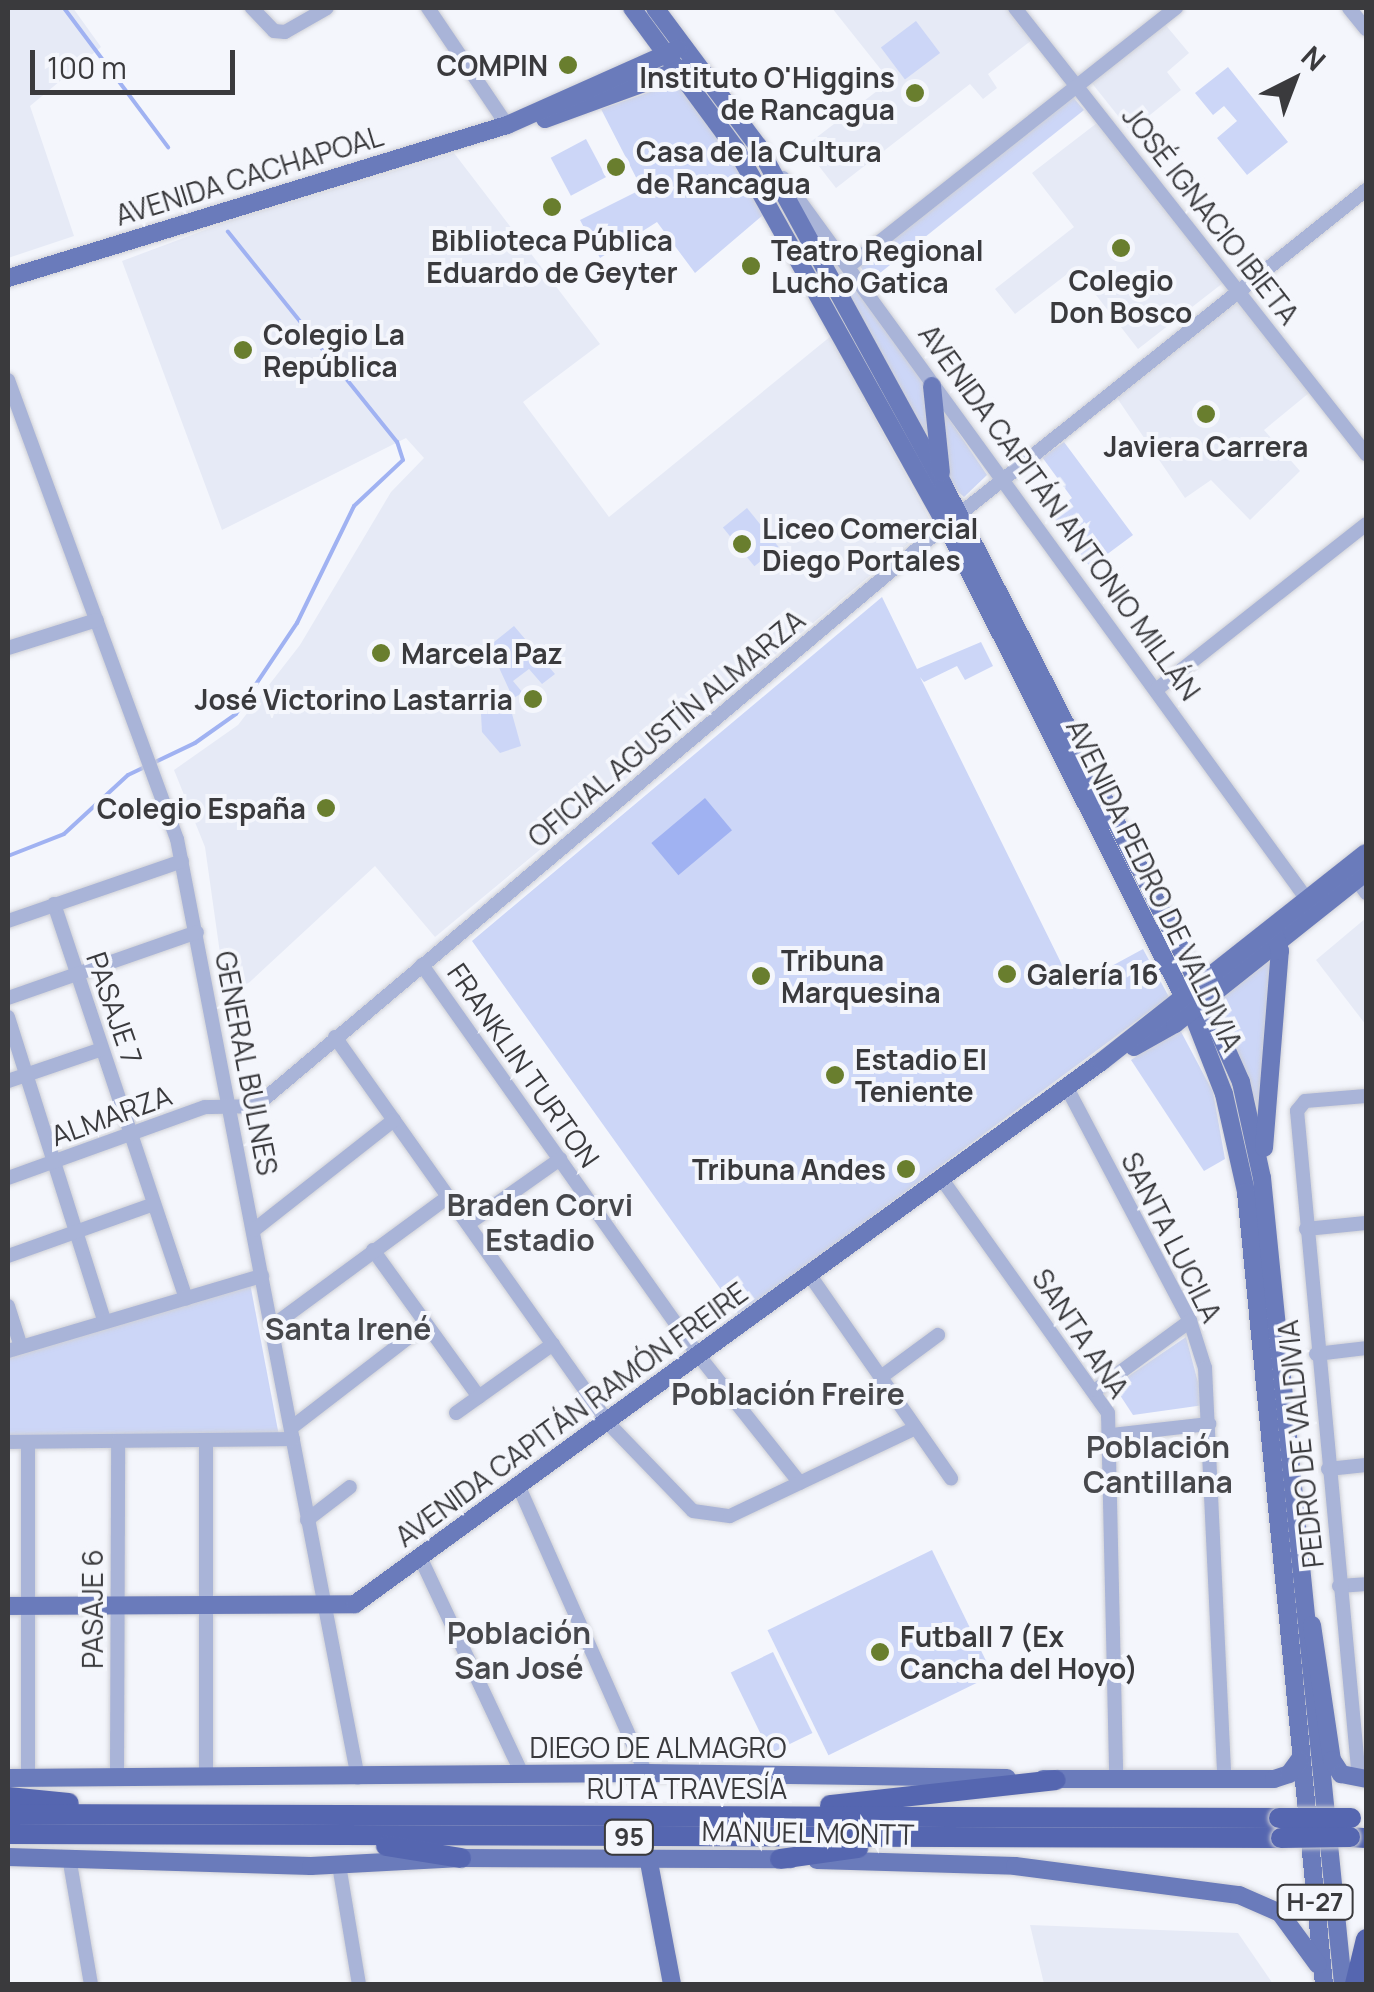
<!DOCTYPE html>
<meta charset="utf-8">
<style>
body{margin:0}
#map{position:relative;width:1374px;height:1992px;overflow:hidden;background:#f4f6fc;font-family:Manrope,sans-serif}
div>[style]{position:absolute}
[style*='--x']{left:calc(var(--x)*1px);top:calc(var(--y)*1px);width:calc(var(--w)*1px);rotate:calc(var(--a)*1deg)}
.built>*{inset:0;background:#e6eaf6}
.green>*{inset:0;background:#ccd6f7;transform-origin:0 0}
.water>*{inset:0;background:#a0b2f2;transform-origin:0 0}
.stream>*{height:4px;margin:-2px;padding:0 2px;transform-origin:2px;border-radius:2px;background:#a0b2f2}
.roads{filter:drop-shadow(0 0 2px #cfd0d6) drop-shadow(0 0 2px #cfd0d6)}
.minor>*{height:14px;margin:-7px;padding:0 7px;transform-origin:7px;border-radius:7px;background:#a9b4d8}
.major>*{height:18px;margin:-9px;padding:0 9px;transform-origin:9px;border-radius:9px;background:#6a7bbb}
.highway>*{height:20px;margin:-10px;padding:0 10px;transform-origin:10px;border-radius:10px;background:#5566b0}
.bridges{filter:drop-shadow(0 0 2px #cfd0d6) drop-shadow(0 0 2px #cfd0d6)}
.highway-bridge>*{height:20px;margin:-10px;padding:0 10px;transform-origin:10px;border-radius:10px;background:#5566b0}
.dots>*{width:28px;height:28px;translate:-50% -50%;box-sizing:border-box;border:5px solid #f4f6fc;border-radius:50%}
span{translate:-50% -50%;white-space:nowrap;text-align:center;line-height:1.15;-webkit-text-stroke:8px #f4f6fc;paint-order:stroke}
.shield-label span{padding:2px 8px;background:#f4f6fc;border:2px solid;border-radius:8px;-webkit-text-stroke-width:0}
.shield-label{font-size:25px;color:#3a3a3d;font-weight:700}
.poi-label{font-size:28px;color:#3a3a3d;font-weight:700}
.right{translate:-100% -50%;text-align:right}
.left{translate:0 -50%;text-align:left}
.street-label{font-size:28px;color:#3a3a3d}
.neighbourhood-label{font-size:30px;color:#47484c;font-weight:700}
.frame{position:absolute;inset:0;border:10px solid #3a3a3d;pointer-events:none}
.north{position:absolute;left:1244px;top:30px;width:100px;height:100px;-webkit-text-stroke:8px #f4f6fc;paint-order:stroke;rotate:42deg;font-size:28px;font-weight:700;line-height:40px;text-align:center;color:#3a3a3d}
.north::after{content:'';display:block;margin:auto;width:35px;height:45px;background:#3a3a3d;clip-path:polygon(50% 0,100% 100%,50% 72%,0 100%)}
.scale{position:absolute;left:30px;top:50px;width:205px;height:45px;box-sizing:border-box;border:5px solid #3a3a3d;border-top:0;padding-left:12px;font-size:30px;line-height:35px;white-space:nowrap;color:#3a3a3d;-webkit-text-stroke:8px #f4f6fc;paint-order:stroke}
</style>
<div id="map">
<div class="built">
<i style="clip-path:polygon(8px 8px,73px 8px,101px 47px,30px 106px,74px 236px,8px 258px)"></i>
<i style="clip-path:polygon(832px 8px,1006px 8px,1032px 40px,988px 74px,997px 88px,983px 99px,970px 84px,836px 188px,804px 147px,890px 81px)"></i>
<i style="clip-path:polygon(1164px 23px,1189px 53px,1167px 72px,1181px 90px,1130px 131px,1091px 82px)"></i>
<i style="clip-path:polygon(1097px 123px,1223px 283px,1138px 349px,1075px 268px,1015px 314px,995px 289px,1074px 227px,1032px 173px)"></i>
<i style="clip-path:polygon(454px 153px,600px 344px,523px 402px,609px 517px,831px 336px,932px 524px,435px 937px,375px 866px,227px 1003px,205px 847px,174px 770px,238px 725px,300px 645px,391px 492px,424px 458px,406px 438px,222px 530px,122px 261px,229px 221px)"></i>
<i style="clip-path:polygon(1237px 298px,1309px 393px,1264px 430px,1300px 471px,1250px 520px,1211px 480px,1185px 498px,1117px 398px)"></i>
<i style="clip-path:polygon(1366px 918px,1366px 1025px,1316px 960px)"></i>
<i style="clip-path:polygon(1030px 1925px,1238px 1933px,1273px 1984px,1044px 1984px)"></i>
</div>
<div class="green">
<i style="left:916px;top:21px;width:40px;height:44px;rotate:53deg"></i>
<i style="clip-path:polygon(1228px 67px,1288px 142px,1247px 175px,1217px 138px,1237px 121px,1224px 106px,1213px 115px,1195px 93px)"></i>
<i style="clip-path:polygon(679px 82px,729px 149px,763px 215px,695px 273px,657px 222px,600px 258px,580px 220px,642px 189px,601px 109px)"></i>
<i style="clip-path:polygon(1072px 96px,1084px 110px,870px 281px,860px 266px,865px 259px)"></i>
<i style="left:586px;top:139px;width:43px;height:40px;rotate:62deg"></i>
<i style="clip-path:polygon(808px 223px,923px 382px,930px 446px)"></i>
<i style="clip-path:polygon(943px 410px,987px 475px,964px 497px,947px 482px)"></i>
<i style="clip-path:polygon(1064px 442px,1133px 535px,1090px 567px,1051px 514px,1072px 498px,1042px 457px)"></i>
<i style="left:747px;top:508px;width:50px;height:31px;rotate:51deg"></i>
<i style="clip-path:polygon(882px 597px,917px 669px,981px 642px,993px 666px,965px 680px,957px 666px,924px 682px,920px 677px,1073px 987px,1143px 949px,1169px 997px,739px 1315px,472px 941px)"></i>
<i style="clip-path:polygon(514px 626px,555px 674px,542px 684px,529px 669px,513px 681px,523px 693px,513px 698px,489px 646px)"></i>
<i style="clip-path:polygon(509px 703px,521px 746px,500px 753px,482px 732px,481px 714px)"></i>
<i style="clip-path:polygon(1274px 956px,1259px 1111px,1217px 998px)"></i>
<i style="clip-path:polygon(1179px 1028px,1213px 1092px,1225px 1159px,1204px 1171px,1131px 1060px)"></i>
<i style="clip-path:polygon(249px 1278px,279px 1436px,8px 1437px,8px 1343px)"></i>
<i style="clip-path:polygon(1186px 1337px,1204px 1405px,1133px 1415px,1114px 1386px)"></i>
<i style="left:932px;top:1550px;width:139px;height:183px;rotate:64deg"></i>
<i style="left:773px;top:1652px;width:90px;height:47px;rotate:64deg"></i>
</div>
<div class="water">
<i style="left:705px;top:798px;width:42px;height:70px;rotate:50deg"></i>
</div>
<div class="stream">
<i style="--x:64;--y:8;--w:174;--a:53.2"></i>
<i style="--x:8;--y:856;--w:60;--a:-21.4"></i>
<i style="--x:64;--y:834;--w:87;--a:-42.7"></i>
<i style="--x:128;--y:775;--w:74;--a:-25.5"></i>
<i style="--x:195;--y:743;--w:50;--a:-35.3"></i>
<i style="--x:236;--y:714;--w:110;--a:-56.2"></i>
<i style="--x:297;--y:623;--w:130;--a:-64"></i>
<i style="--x:354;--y:506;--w:67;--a:-43.2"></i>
<i style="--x:403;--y:460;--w:19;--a:-108"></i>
<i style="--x:397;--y:442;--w:270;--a:-128.8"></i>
</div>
<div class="roads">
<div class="minor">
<i style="--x:252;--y:8;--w:32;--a:46"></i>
<i style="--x:274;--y:31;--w:11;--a:5"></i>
<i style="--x:285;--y:32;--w:48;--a:-29.7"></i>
<i style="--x:428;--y:8;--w:141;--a:56"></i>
<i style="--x:1015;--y:8;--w:568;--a:51.8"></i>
<i style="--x:1349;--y:8;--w:27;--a:51"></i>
<i style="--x:783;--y:178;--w:899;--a:54.01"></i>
<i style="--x:849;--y:266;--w:417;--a:-38.3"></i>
<i style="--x:8;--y:380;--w:489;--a:69.8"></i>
<i style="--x:177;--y:839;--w:956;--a:79.09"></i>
<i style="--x:8;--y:648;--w:93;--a:-17.5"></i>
<i style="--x:1156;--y:690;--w:268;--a:-38.3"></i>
<i style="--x:1357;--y:880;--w:16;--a:55"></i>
<i style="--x:54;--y:904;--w:416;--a:71.5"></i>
<i style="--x:8;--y:921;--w:184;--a:-19"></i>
<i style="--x:422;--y:965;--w:479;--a:54.7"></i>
<i style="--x:699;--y:1356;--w:162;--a:51.5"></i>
<i style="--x:8;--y:998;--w:200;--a:-19.2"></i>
<i style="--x:8;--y:1017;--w:320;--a:72.4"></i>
<i style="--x:335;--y:1037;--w:473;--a:54.7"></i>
<i style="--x:608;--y:1423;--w:122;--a:46"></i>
<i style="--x:693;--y:1511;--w:37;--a:8"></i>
<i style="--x:730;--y:1516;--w:205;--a:-25.4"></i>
<i style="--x:8;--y:1081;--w:99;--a:-18.8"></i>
<i style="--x:1066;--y:1086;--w:266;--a:62.2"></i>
<i style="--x:1190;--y:1321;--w:49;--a:72.3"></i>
<i style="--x:1205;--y:1368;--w:409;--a:87.3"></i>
<i style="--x:8;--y:1178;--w:209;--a:-19.8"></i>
<i style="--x:205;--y:1107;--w:51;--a:-1.1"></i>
<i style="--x:256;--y:1106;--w:896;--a:-40.11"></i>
<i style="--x:941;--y:529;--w:544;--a:-38.58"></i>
<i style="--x:941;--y:1178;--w:288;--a:54.6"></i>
<i style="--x:1108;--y:1413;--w:366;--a:88.7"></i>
<i style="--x:468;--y:1224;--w:113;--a:-35.2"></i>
<i style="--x:1306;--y:1229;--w:60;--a:-5.7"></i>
<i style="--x:254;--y:1230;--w:178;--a:-38.2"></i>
<i style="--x:373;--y:1250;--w:181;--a:54.2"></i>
<i style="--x:8;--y:1256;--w:155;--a:-19.6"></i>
<i style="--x:809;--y:1274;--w:249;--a:55.2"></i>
<i style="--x:8;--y:1306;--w:43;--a:72.4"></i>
<i style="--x:271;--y:1327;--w:220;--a:-36.3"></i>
<i style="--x:8;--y:1351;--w:265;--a:-16.5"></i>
<i style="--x:1316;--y:1354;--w:50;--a:-6.8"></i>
<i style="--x:881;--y:1377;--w:71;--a:-36.4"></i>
<i style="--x:1096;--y:1390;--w:117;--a:-36.3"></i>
<i style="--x:456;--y:1413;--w:119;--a:-35.4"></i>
<i style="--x:291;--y:1428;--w:170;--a:-37.6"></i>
<i style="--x:1112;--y:1435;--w:98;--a:-6.5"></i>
<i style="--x:8;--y:1442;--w:285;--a:-0.6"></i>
<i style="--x:1328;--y:1469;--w:38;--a:-6"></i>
<i style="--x:519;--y:1487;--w:313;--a:66.1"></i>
<i style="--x:307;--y:1520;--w:54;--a:-37.5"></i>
<i style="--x:420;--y:1557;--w:240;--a:64.8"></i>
<i style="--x:1339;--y:1586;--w:27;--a:-4"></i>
<i style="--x:28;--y:1778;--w:336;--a:-90"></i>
<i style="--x:117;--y:1778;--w:337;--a:-89.8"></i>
<i style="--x:206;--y:1778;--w:338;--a:-90"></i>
<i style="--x:1359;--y:1779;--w:671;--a:-95.3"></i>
<i style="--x:1297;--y:1111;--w:13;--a:-51"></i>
<i style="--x:1305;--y:1101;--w:61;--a:-4.7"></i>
<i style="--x:69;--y:1857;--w:129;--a:80.2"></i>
<i style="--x:339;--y:1865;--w:121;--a:80.5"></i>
</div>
<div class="major">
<i style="--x:632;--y:8;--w:175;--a:53.6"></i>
<i style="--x:736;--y:149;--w:431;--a:60.8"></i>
<i style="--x:946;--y:525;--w:554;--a:63.3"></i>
<i style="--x:1195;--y:1020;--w:79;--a:68.6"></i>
<i style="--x:1224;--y:1094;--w:100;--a:77.3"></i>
<i style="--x:1246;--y:1192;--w:796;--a:84.38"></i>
<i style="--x:655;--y:8;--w:172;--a:53.3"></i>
<i style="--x:758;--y:146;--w:385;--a:61.3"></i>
<i style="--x:943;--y:484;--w:542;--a:62.92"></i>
<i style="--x:1190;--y:967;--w:126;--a:66.1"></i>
<i style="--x:1241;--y:1082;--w:98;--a:77.7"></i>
<i style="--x:1262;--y:1178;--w:810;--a:84.26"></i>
<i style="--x:545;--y:119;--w:149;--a:-20"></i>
<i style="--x:8;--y:278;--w:522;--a:-17.05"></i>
<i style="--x:507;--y:125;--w:187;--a:-24"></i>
<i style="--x:932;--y:386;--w:87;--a:84.1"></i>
<i style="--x:1134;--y:1047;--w:47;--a:-29.3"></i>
<i style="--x:1175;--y:1024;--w:244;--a:-38.5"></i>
<i style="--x:1264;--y:1148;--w:198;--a:-85.4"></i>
<i style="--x:1280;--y:951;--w:16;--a:-108"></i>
<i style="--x:8;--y:1606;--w:347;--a:-0.3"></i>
<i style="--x:355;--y:1604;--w:922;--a:-36"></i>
<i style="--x:1101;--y:1062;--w:337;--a:-38.3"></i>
<i style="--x:1312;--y:1625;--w:136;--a:81.6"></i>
<i style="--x:1332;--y:1760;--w:17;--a:57"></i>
<i style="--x:1341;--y:1774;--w:25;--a:11"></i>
<i style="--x:8;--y:1778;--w:638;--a:-0.45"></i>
<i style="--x:646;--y:1773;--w:361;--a:0.8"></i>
<i style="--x:1043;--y:1779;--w:231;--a:0"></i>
<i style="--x:1274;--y:1779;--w:16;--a:-18"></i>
<i style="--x:1289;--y:1774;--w:17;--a:-54"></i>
<i style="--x:8;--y:1857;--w:303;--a:1.7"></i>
<i style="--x:311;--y:1866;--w:150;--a:-3.1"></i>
<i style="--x:461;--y:1858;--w:330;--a:0.2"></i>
<i style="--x:648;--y:1857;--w:129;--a:79.3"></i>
<i style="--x:817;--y:1860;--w:198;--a:1.7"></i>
<i style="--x:1015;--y:1866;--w:226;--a:7.4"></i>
<i style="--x:1239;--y:1895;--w:45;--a:23.7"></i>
<i style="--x:1280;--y:1913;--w:64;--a:53.8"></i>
</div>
<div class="highway">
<i style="--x:8;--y:1797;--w:61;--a:5.6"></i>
<i style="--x:830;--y:1805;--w:227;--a:-6.3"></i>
<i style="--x:8;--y:1814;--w:1271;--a:0.18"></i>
<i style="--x:8;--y:1834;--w:1273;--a:0.18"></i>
<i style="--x:1350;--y:1837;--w:16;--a:4"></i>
<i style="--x:386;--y:1846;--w:76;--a:9.1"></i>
<i style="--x:780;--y:1859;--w:79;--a:-8"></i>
<i style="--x:1355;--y:1984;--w:46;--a:-76.3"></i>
</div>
</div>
<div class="bridges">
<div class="highway-bridge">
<i style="--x:1279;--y:1818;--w:72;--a:0"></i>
<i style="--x:1281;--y:1838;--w:69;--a:-0.8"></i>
</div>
</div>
<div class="dots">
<i style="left:568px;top:65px;background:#697e2e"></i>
<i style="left:915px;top:93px;background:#697e2e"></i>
<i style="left:616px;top:167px;background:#697e2e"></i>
<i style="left:552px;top:207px;background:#697e2e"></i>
<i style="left:1121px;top:248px;background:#697e2e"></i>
<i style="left:751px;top:266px;background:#697e2e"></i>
<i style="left:243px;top:350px;background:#697e2e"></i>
<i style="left:1206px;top:414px;background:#697e2e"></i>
<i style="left:742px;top:544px;background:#697e2e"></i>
<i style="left:381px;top:653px;background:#697e2e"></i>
<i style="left:533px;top:699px;background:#697e2e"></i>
<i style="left:326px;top:808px;background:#697e2e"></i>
<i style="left:1007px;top:974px;background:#697e2e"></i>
<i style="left:761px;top:976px;background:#697e2e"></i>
<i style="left:835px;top:1075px;background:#697e2e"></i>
<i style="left:906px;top:1169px;background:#697e2e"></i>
<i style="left:880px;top:1652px;background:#697e2e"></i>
</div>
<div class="shield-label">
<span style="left:629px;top:1837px">95</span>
<span style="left:1315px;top:1902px">H-27</span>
</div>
<div class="poi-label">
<span class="right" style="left:548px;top:65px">COMPIN</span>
<span class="right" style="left:895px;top:93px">Instituto O'Higgins<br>de Rancagua</span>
<span class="left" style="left:636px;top:167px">Casa de la Cultura<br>de Rancagua</span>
<span style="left:552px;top:256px">Biblioteca Pública<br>Eduardo de Geyter</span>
<span class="left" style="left:771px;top:266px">Teatro Regional<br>Lucho Gatica</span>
<span style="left:1121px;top:296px">Colegio<br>Don Bosco</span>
<span class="left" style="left:263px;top:350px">Colegio La<br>República</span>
<span style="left:1206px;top:446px">Javiera Carrera</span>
<span class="left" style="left:762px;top:544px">Liceo Comercial<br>Diego Portales</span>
<span class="left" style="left:401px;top:653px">Marcela Paz</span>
<span class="right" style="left:513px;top:699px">José Victorino Lastarria</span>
<span class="right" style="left:306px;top:808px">Colegio España</span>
<span class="left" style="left:781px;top:976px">Tribuna<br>Marquesina</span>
<span class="left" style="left:1027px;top:974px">Galería 16</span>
<span class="left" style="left:855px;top:1075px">Estadio El<br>Teniente</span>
<span class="right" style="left:886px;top:1169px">Tribuna Andes</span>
<span class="left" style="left:900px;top:1652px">Futball 7 (Ex<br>Cancha del Hoyo)</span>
</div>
<div class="street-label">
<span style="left:249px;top:175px;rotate:-17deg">AVENIDA CACHAPOAL</span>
<span style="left:1211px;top:215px;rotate:52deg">JOSÉ IGNACIO IBIETA</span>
<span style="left:1060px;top:512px;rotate:54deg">AVENIDA CAPITÁN ANTONIO MILLÁN</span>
<span style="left:666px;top:728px;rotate:-40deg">OFICIAL AGUSTÍN ALMARZA</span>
<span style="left:1155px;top:885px;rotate:64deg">AVENIDA PEDRO DE VALDIVIA</span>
<span style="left:115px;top:1008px;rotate:71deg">PASAJE 7</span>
<span style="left:247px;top:1063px;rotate:79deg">GENERAL BULNES</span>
<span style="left:524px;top:1065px;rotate:55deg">FRANKLIN TURTON</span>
<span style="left:111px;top:1115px;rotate:-20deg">ALMARZA</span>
<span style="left:1172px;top:1237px;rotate:63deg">SANTA LUCILA</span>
<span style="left:1081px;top:1333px;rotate:56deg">SANTA ANA</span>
<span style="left:571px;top:1414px;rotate:-36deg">AVENIDA CAPITÁN RAMÓN FREIRE</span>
<span style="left:1300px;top:1444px;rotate:-96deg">PEDRO DE VALDIVIA</span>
<span style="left:92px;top:1609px;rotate:-90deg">PASAJE 6</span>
<span style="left:658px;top:1747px">DIEGO DE ALMAGRO</span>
<span style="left:687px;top:1788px">RUTA TRAVESÍA</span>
<span style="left:808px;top:1832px;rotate:1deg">MANUEL MONTT</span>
</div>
<div class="neighbourhood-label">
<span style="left:540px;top:1222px">Braden Corvi<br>Estadio</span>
<span style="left:348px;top:1329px">Santa Irené</span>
<span style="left:788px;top:1394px">Población Freire</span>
<span style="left:1158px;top:1464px">Población<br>Cantillana</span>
<span style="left:519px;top:1650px">Población<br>San José</span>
</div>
<div class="frame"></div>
<div class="north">N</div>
<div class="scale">100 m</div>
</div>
